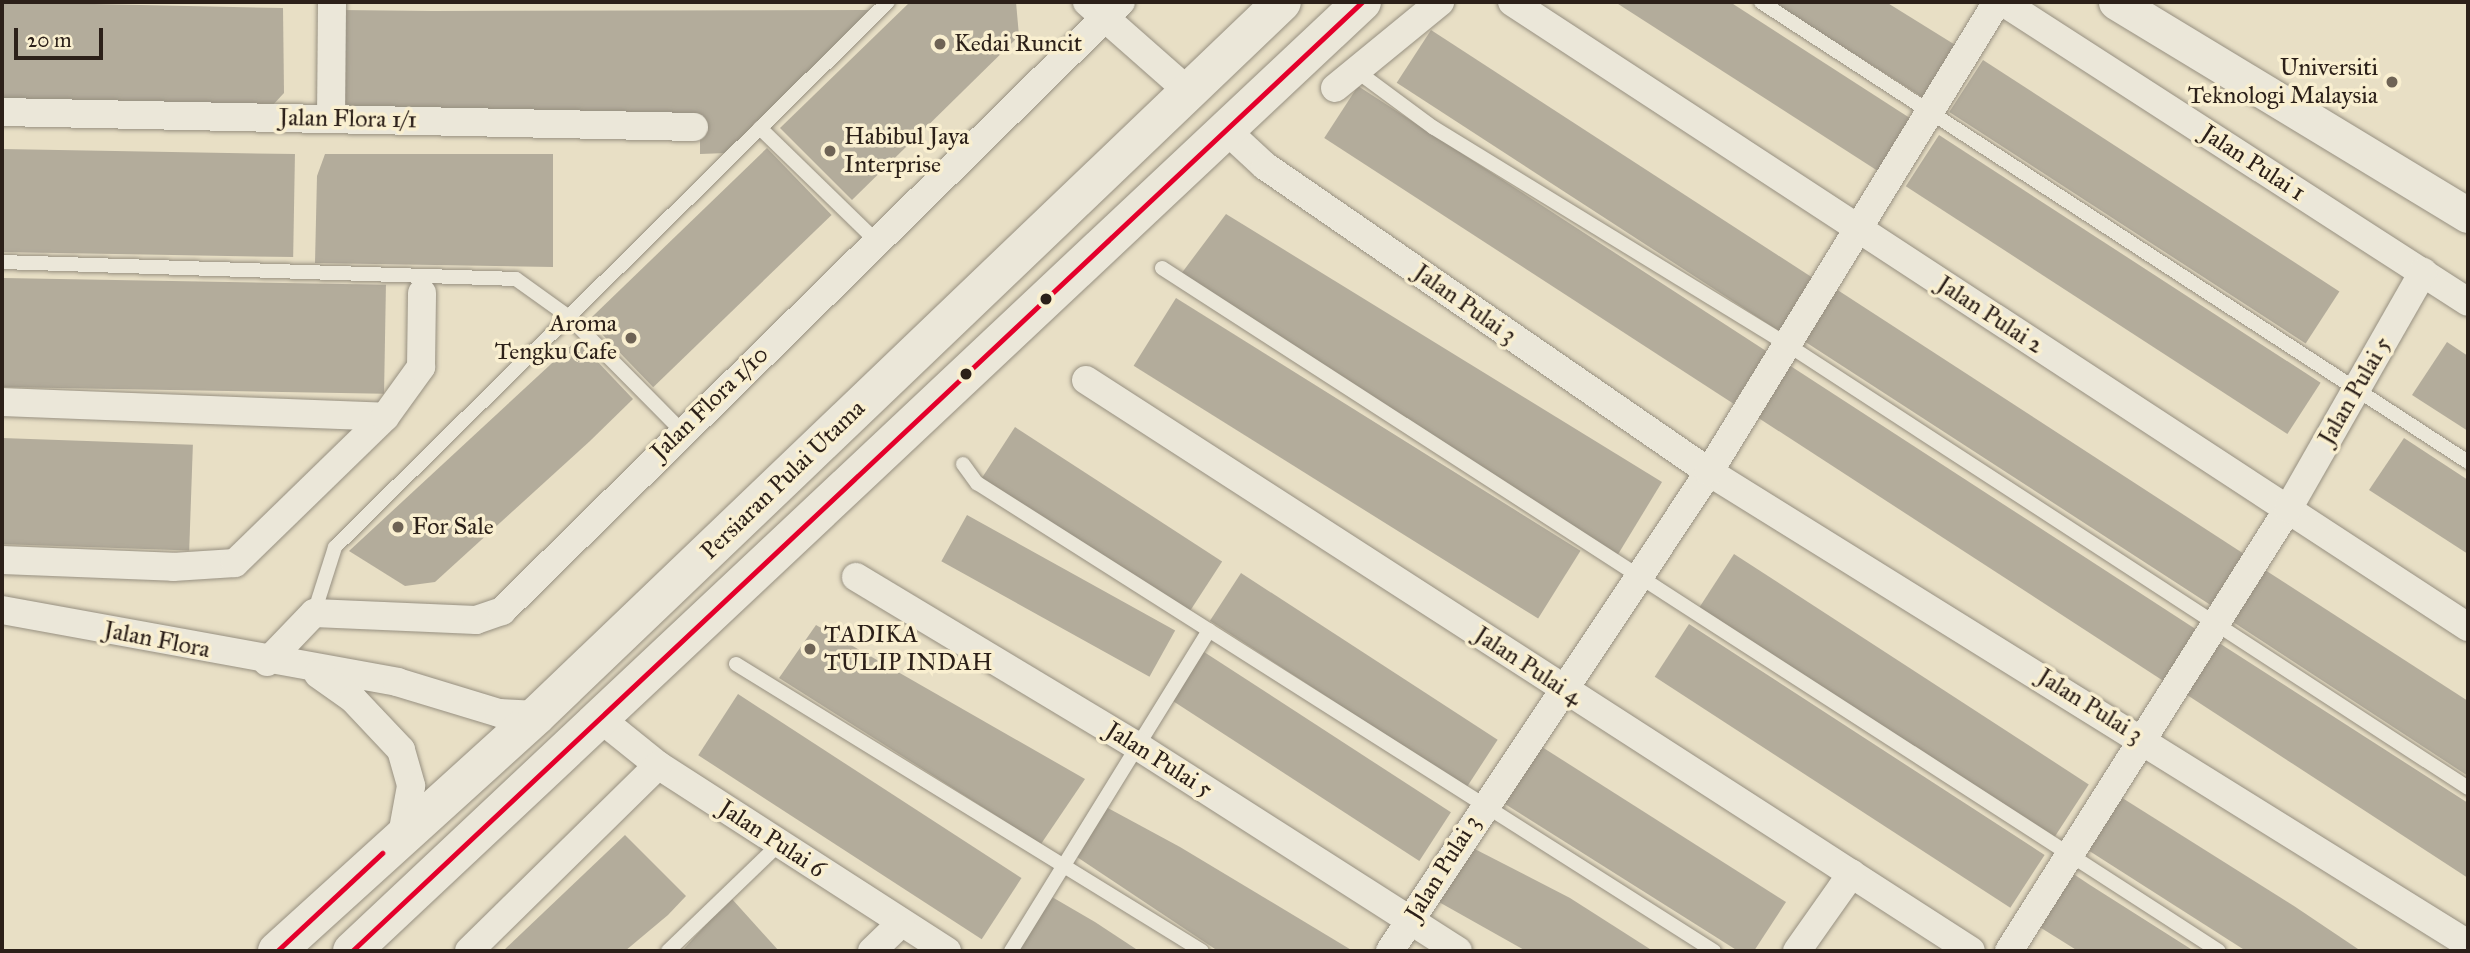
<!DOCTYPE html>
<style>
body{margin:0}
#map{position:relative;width:2470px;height:953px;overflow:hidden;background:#e8dfc5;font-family:"IM FELL Great Primer",serif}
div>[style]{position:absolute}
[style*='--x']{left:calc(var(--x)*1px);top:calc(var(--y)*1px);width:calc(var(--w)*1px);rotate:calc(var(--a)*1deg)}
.building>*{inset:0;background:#b3ac9b;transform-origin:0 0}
.roads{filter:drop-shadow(0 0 2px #979081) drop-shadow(0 0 2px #979081)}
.service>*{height:14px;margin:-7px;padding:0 7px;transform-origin:7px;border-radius:7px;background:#ebe7d9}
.minor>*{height:28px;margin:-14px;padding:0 14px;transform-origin:14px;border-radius:14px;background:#ebe7d9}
.tertiary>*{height:35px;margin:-17.5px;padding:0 17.5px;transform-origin:17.5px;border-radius:17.5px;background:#ebe7d9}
.secondary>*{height:38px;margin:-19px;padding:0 19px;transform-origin:19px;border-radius:19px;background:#ebe7d9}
.bus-1>*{height:5px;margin:-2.5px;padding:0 2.5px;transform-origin:2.5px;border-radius:2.5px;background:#e4002b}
.dots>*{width:19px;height:19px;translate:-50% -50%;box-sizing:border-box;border:4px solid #f9efd0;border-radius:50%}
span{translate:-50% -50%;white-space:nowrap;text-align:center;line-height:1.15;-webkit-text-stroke:7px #f9efd0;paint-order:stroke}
.poi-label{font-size:24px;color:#2c2019}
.left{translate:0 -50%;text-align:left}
.right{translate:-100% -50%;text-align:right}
.street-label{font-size:24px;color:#2c2019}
.frame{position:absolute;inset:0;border:4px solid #2c2019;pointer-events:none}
.scale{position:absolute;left:14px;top:28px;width:89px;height:32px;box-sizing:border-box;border:4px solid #2c2019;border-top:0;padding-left:9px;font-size:21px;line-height:24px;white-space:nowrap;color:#2c2019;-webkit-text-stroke:5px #f9efd0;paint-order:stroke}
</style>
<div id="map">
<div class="building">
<i style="clip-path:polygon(2px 2px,283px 8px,284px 93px,257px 122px,2px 115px)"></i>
<i style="clip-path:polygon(910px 2px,1016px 2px,1019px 36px,852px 200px,780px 128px)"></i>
<i style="clip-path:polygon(1615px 2px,1730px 2px,1916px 122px,1881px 173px)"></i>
<i style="clip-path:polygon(1772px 2px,1886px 2px,1965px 51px,1930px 102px)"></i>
<i style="clip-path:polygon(340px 10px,433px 11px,869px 10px,727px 153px,700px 154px,700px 120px,356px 118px,339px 94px)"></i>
<i style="left:1431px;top:30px;width:456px;height:63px;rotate:33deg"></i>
<i style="left:1983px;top:60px;width:425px;height:62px;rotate:33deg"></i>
<i style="left:1358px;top:86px;width:488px;height:62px;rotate:33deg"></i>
<i style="left:1939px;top:135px;width:455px;height:61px;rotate:33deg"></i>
<i style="left:767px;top:148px;width:93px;height:248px;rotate:46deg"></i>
<i style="left:2px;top:149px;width:293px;height:103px;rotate:1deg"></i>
<i style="clip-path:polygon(325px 154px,553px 154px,553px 267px,315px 263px,317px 176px)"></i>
<i style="clip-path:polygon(1226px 214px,1662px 482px,1617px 556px,1181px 274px)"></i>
<i style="left:3px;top:278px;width:383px;height:109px;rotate:1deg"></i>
<i style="left:1836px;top:289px;width:488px;height:61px;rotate:33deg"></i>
<i style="left:1176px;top:298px;width:477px;height:80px;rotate:32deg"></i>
<i style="clip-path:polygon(577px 340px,633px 399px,590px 441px,435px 582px,405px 586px,349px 551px)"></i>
<i style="clip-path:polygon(2447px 342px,2468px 356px,2468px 431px,2412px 395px)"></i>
<i style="left:1789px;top:365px;width:487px;height:61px;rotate:33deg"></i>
<i style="left:1015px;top:427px;width:247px;height:62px;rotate:33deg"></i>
<i style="left:2px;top:438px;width:191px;height:106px;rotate:2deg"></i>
<i style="clip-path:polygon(2404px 438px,2468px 480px,2468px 554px,2369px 490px)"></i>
<i style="left:967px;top:515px;width:238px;height:53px;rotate:29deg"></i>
<i style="left:1734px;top:554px;width:423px;height:64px;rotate:33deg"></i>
<i style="clip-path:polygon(2265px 570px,2468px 701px,2468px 776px,2230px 620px)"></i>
<i style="left:1241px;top:573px;width:306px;height:57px;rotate:33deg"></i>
<i style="left:1689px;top:624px;width:424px;height:63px;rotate:33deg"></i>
<i style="clip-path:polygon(816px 625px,1085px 779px,1041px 844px,779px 678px)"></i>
<i style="clip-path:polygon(2216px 641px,2468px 803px,2468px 878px,2181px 691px)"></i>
<i style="left:1201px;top:650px;width:298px;height:58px;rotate:33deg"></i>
<i style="left:738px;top:694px;width:338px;height:73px;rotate:33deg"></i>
<i style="clip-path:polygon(1531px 740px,1786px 902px,1754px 951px,1738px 951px,1494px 797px)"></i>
<i style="clip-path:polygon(2116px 794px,2294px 906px,2361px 951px,2246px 951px,2080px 845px)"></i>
<i style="clip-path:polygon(1106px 807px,1180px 847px,1353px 951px,1218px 951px,1074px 855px)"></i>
<i style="clip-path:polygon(625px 835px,686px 896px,668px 915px,625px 951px,503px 951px)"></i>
<i style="clip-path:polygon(1465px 844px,1570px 898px,1653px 951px,1526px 951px,1430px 897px)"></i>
<i style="clip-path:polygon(2066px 869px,2090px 885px,2194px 951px,2078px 951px,2030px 921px)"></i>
<i style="clip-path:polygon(1052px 897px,1095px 922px,1139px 951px,1017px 951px)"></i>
<i style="clip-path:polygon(732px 899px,779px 951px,682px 951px,711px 919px)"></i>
</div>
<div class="roads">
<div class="service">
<i style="--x:1761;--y:2;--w:843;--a:33.05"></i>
<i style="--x:1358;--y:72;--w:94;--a:36.4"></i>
<i style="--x:1434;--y:128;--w:415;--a:31.5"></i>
<i style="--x:1788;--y:345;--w:812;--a:33.08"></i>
<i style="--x:760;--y:128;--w:162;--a:44.2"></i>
<i style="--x:2;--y:262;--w:514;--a:1.89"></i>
<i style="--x:516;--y:279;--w:65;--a:35.6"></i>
<i style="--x:569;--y:317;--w:159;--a:45.3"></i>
<i style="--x:1162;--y:268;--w:1258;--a:32.87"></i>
<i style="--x:963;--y:464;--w:24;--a:54"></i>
<i style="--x:977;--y:483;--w:873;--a:32.42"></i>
<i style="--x:314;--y:613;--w:69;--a:-72.3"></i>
<i style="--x:335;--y:547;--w:776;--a:-44.58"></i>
<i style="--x:736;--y:664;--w:547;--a:31.63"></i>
<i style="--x:668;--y:951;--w:154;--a:-43.9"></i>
<i style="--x:1011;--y:951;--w:377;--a:-58.3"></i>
</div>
<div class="minor">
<i style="--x:1087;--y:2;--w:135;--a:41.4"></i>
<i style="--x:1512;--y:2;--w:1142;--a:33.18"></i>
<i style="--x:2003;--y:2;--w:553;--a:32.83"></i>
<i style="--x:1335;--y:88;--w:136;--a:-39.3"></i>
<i style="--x:2;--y:112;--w:692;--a:1.24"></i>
<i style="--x:331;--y:119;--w:117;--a:-89.5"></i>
<i style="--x:1225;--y:129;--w:54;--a:42.8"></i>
<i style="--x:1265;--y:166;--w:539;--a:34.57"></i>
<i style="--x:1709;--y:472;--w:894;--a:31.88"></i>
<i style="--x:1086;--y:380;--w:1053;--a:32.83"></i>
<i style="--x:2;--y:402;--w:383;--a:2.2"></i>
<i style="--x:2;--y:560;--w:171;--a:2.3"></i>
<i style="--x:173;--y:567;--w:62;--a:-3.7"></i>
<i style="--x:235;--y:563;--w:209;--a:-44.2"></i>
<i style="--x:385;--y:417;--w:62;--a:-54.2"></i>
<i style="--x:421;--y:367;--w:74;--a:-89.2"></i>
<i style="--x:856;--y:577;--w:327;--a:31"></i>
<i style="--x:1136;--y:745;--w:382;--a:32.6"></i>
<i style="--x:2;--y:610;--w:402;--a:10.3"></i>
<i style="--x:397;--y:682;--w:107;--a:16.9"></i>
<i style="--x:499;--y:713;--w:38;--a:3"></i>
<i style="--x:267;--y:662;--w:68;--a:-46.2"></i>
<i style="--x:314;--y:613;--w:162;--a:2.5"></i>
<i style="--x:476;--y:620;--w:28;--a:-19"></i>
<i style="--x:502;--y:611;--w:868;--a:-44.53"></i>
<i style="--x:318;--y:674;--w:43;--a:35.5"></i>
<i style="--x:353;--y:699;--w:70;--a:46.7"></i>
<i style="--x:401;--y:750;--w:37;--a:74"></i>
<i style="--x:411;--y:786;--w:50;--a:100.4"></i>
<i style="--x:602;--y:720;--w:72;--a:38.8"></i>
<i style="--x:658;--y:765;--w:344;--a:32.8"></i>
<i style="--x:469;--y:951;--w:265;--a:-44.5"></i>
<i style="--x:872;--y:951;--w:40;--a:-44"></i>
<i style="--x:1390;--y:951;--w:576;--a:-56.34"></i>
<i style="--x:1709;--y:472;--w:551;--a:-58.5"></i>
<i style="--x:1797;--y:951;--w:95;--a:-54.8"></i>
<i style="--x:2009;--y:951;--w:523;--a:-57.74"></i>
<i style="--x:2288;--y:509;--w:273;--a:-60.3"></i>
</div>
<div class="tertiary">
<i style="--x:2116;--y:2;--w:411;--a:31.2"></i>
</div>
<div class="secondary">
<i style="--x:277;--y:951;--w:351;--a:-42.2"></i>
<i style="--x:537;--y:715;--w:1031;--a:-43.74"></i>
<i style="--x:352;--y:951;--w:1386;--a:-43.22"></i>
</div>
</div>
<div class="bus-1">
<i style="--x:277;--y:951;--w:144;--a:-43"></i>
<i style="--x:352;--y:951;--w:1386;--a:-43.22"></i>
</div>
<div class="dots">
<i style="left:940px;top:44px;background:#6e6355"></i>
<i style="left:2392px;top:82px;background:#6e6355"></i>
<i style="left:830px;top:151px;background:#6e6355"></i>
<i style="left:1046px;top:299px;background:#2c2019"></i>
<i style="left:631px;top:338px;background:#6e6355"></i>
<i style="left:966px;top:374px;background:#2c2019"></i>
<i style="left:398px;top:527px;background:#6e6355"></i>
<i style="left:810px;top:649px;background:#6e6355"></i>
</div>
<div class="poi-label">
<span class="left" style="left:954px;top:44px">Kedai Runcit</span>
<span class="right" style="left:2378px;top:82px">Universiti<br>Teknologi Malaysia</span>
<span class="left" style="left:844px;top:151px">Habibul Jaya<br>Interprise</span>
<span class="right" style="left:617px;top:338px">Aroma<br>Tengku Cafe</span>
<span class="left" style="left:412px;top:527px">For Sale</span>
<span class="left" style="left:824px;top:649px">TADIKA<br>TULIP INDAH</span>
</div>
<div class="street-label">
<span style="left:348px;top:119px;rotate:1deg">Jalan Flora 1/1</span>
<span style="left:2253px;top:163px;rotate:33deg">Jalan Pulai 1</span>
<span style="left:1465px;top:304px;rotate:35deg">Jalan Pulai 3</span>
<span style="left:1990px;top:315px;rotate:33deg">Jalan Pulai 2</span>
<span style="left:2355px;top:391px;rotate:-60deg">Jalan Pulai 5</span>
<span style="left:710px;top:403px;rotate:-44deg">Jalan Flora 1/10</span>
<span style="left:783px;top:480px;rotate:-44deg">Persiaran Pulai Utama</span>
<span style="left:157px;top:640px;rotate:11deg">Jalan Flora</span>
<span style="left:1528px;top:666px;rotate:33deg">Jalan Pulai 4</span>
<span style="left:2090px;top:706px;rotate:32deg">Jalan Pulai 3</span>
<span style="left:1159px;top:760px;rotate:32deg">Jalan Pulai 5</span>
<span style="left:772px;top:839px;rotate:33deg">Jalan Pulai 6</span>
<span style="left:1443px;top:868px;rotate:-58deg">Jalan Pulai 3</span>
</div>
<div class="frame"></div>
<div class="scale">20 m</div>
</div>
